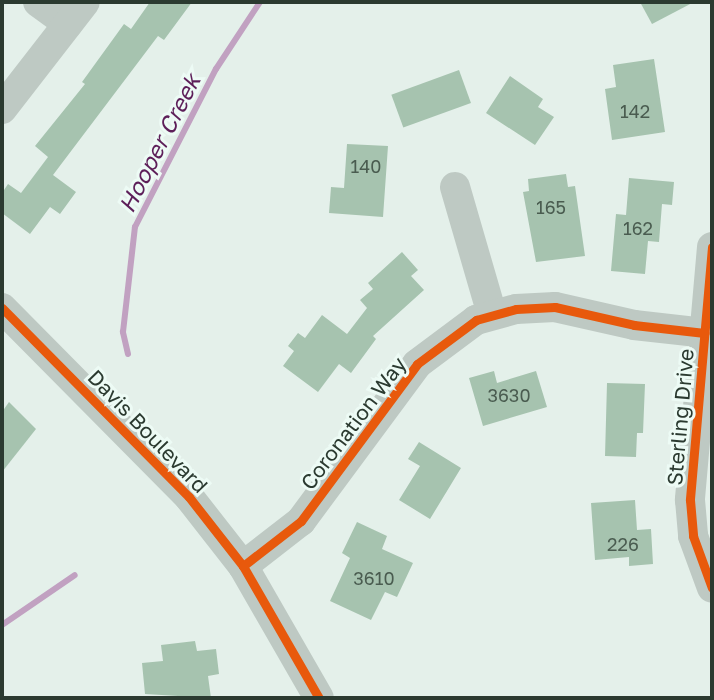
<!DOCTYPE html>
<style>
body{margin:0}
#map{position:relative;width:714px;height:700px;overflow:hidden;background:#e4f0ea;font-family:"Golos Text",sans-serif}
div>[style]{position:absolute}
[style*='--x']{left:calc(var(--x)*1px);top:calc(var(--y)*1px);width:calc(var(--w)*1px);rotate:calc(var(--a)*1deg)}
.stream>*{height:6px;margin:-3px;padding:0 3px;transform-origin:3px;border-radius:3px;background:#c1a1c1}
.building>*{inset:0;background:#a6c3af;transform-origin:0 0}
.minor>*{height:30px;margin:-15px;padding:0 15px;transform-origin:15px;border-radius:15px;background:#bec9c3}
.cycleway>*{height:9px;margin:-4.5px;padding:0 4.5px;transform-origin:4.5px;border-radius:4.5px;background:#e8590c}
span{translate:-50% -50%;white-space:nowrap;text-align:center;line-height:1.15;-webkit-text-stroke:6px #edfbf5;paint-order:stroke}
.number-label{font-size:18px;color:#4a5c50}
.number-label span{-webkit-text-stroke-width:0}
.street-label{font-size:21px;color:#2b3a30}
.water-label{font-size:23px;color:#5d1f59;font-style:italic}
.frame{position:absolute;inset:0;border:4px solid #2b3a30;pointer-events:none}
</style>
<div id="map">
<div class="stream">
<i style="--x:128;--y:354;--w:23;--a:-103"></i>
<i style="--x:123;--y:332;--w:106;--a:-83.5"></i>
<i style="--x:135;--y:227;--w:178;--a:-62.9"></i>
<i style="--x:216;--y:69;--w:80;--a:-56.7"></i>
<i style="--x:2;--y:625;--w:88;--a:-34.4"></i>
</div>
<div class="building">
<i style="clip-path:polygon(150px 2px,192px 2px,164px 40px,158px 36px,53px 175px,76px 192px,60px 214px,50px 207px,30px 234px,2px 213px,2px 193px,8px 184px,21px 193px,48px 157px,35px 146px,85px 84px,82px 82px,124px 24px,131px 29px)"></i>
<i style="clip-path:polygon(640px 2px,694px 2px,652px 24px)"></i>
<i style="clip-path:polygon(654px 59px,665px 132px,612px 140px,605px 89px,616px 87px,613px 65px)"></i>
<i style="left:459px;top:70px;width:35px;height:72px;rotate:70deg"></i>
<i style="clip-path:polygon(510px 76px,543px 99px,538px 107px,554px 117px,535px 145px,486px 113px)"></i>
<i style="clip-path:polygon(347px 144px,388px 146px,383px 217px,329px 213px,331px 187px,344px 188px)"></i>
<i style="clip-path:polygon(566px 174px,568px 187px,575px 186px,585px 256px,536px 262px,523px 192px,529px 191px,528px 179px)"></i>
<i style="clip-path:polygon(629px 178px,674px 182px,672px 205px,662px 204px,659px 242px,648px 241px,645px 274px,611px 271px,616px 214px,626px 215px)"></i>
<i style="clip-path:polygon(402px 252px,418px 270px,411px 276px,424px 290px,373px 336px,376px 339px,351px 373px,339px 364px,318px 392px,283px 366px,294px 351px,288px 346px,298px 333px,305px 338px,322px 315px,347px 334px,367px 308px,360px 300px,373px 289px,368px 283px)"></i>
<i style="clip-path:polygon(494px 371px,497px 383px,536px 371px,547px 407px,483px 426px,469px 378px)"></i>
<i style="clip-path:polygon(607px 383px,645px 384px,643px 433px,637px 433px,636px 457px,605px 456px)"></i>
<i style="clip-path:polygon(9px 402px,36px 429px,2px 472px,2px 412px)"></i>
<i style="clip-path:polygon(419px 442px,461px 468px,430px 519px,399px 500px,420px 466px,408px 459px)"></i>
<i style="clip-path:polygon(635px 500px,637px 530px,651px 529px,653px 564px,629px 566px,629px 557px,595px 560px,591px 503px)"></i>
<i style="clip-path:polygon(357px 522px,387px 536px,382px 549px,413px 563px,397px 597px,385px 592px,371px 620px,330px 601px,350px 558px,342px 553px)"></i>
<i style="clip-path:polygon(195px 641px,197px 651px,216px 649px,219px 674px,208px 676px,211px 698px,145px 694px,142px 663px,163px 661px,161px 645px)"></i>
</div>
<div class="minor">
<i style="--x:38;--y:2;--w:37;--a:36"></i>
<i style="--x:2;--y:109;--w:135;--a:-52.2"></i>
<i style="--x:455;--y:187;--w:132;--a:73.8"></i>
<i style="--x:712;--y:247;--w:254;--a:95"></i>
<i style="--x:690;--y:500;--w:36;--a:85"></i>
<i style="--x:693;--y:536;--w:55;--a:69.9"></i>
<i style="--x:2;--y:308;--w:266;--a:45.3"></i>
<i style="--x:189;--y:497;--w:88;--a:52"></i>
<i style="--x:243;--y:566;--w:152;--a:60.1"></i>
<i style="--x:243;--y:566;--w:73;--a:-37.8"></i>
<i style="--x:301;--y:521;--w:195;--a:-53.5"></i>
<i style="--x:417;--y:364;--w:74;--a:-36.7"></i>
<i style="--x:476;--y:320;--w:41;--a:-15.4"></i>
<i style="--x:516;--y:309;--w:39;--a:-3"></i>
<i style="--x:555;--y:307;--w:81;--a:12.8"></i>
<i style="--x:634;--y:325;--w:71;--a:6.4"></i>
</div>
<div class="cycleway">
<i style="--x:712;--y:247;--w:254;--a:95"></i>
<i style="--x:690;--y:500;--w:36;--a:85"></i>
<i style="--x:693;--y:536;--w:55;--a:69.9"></i>
<i style="--x:2;--y:308;--w:266;--a:45.3"></i>
<i style="--x:189;--y:497;--w:88;--a:52"></i>
<i style="--x:243;--y:566;--w:152;--a:60.1"></i>
<i style="--x:243;--y:566;--w:73;--a:-37.8"></i>
<i style="--x:301;--y:521;--w:195;--a:-53.5"></i>
<i style="--x:417;--y:364;--w:74;--a:-36.7"></i>
<i style="--x:476;--y:320;--w:41;--a:-15.4"></i>
<i style="--x:516;--y:309;--w:39;--a:-3"></i>
<i style="--x:555;--y:307;--w:81;--a:12.8"></i>
<i style="--x:634;--y:325;--w:71;--a:6.4"></i>
</div>
<div class="number-label">
<span style="left:635px;top:111px">142</span>
<span style="left:366px;top:166px">140</span>
<span style="left:551px;top:207px">165</span>
<span style="left:638px;top:228px">162</span>
<span style="left:509px;top:395px">3630</span>
<span style="left:623px;top:544px">226</span>
<span style="left:374px;top:578px">3610</span>
</div>
<div class="street-label">
<span style="left:680px;top:417px;rotate:-85deg">Sterling Drive</span>
<span style="left:353px;top:423px;rotate:-53deg">Coronation Way</span>
<span style="left:148px;top:431px;rotate:46deg">Davis Boulevard</span>
</div>
<div class="water-label">
<span style="left:159px;top:143px;rotate:-63deg">Hooper Creek</span>
</div>
<div class="frame"></div>
</div>
